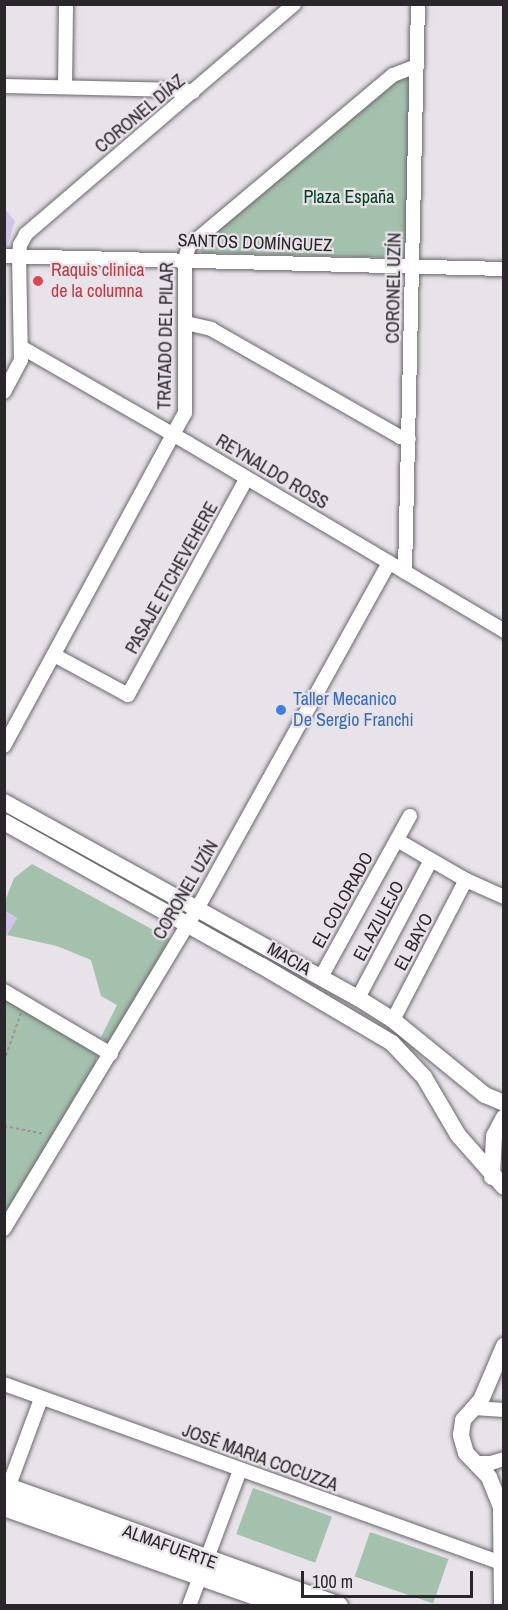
<!DOCTYPE html>
<meta charset="utf-8">
<style>
body{margin:0}
#map{position:relative;width:508px;height:1610px;overflow:hidden;background:#e7e3e9;font-family:"Archivo Narrow",sans-serif}
div>[style]{position:absolute}
[style*='--x']{left:calc(var(--x)*1px);top:calc(var(--y)*1px);width:calc(var(--w)*1px);rotate:calc(var(--a)*1deg)}
.green>*{inset:0;background:#a4c1ad;transform-origin:0 0}
.building>*{inset:0;background:#d0c5e9}
.path>*{height:2px;margin-top:-1px;transform-origin:0;background:repeating-linear-gradient(90deg,#989599 0 3px,transparent 0 6px)}
.roads{filter:drop-shadow(0 0 2px #6a676c) drop-shadow(0 0 2px #6a676c)}
.minor>*{height:14px;margin:-7px;padding:0 7px;transform-origin:7px;border-radius:7px;background:#fff}
.tertiary>*{height:16px;margin:-8px;padding:0 8px;transform-origin:8px;border-radius:8px;background:#fff}
.primary>*{height:21px;margin:-10.5px;padding:0 10.5px;transform-origin:10.5px;border-radius:10.5px;background:#fff}
.dots>*{width:16px;height:16px;translate:-50% -50%;box-sizing:border-box;border:3px solid #e7e3e9;border-radius:50%}
span{translate:-50% -50%;white-space:nowrap;text-align:center;line-height:1.15;-webkit-text-stroke:4.5px #e7e3e9;paint-order:stroke}
.street-label{font-size:18px;color:#292729}
.park-label{font-size:18px;color:#004021}
.health-label{font-size:18px;color:#be3a42}
.left{translate:0 -50%;text-align:left}
.shop-label{font-size:18px;color:#366cbe}
.frame{position:absolute;inset:0;border:6px solid #292729;pointer-events:none}
.scale{position:absolute;left:301px;top:1571px;width:172px;height:27px;box-sizing:border-box;border:3px solid #292729;border-top:0;padding-left:8px;font-size:18px;line-height:21px;white-space:nowrap;color:#292729;-webkit-text-stroke:4px #e7e3e9;paint-order:stroke}
</style>
<div id="map">
<div class="green">
<i style="clip-path:polygon(407px 75px,413px 76px,407px 253px,401px 258px,202px 253px,199px 248px,202px 242px,401px 78px)"></i>
<i style="clip-path:polygon(32px 864px,170px 939px,110px 1045px,101px 1037px,117px 1005px,101px 996px,91px 960px,57px 946px,7px 935px,17px 918px,5px 911px,5px 901px,14px 878px)"></i>
<i style="clip-path:polygon(5px 999px,92px 1048px,97px 1054px,96px 1062px,5px 1214px)"></i>
<i style="left:253px;top:1488px;width:84px;height:49px;rotate:20deg"></i>
<i style="left:370px;top:1532px;width:83px;height:47px;rotate:19deg"></i>
</div>
<div class="building">
<i style="clip-path:polygon(4px 208px,15px 221px,7px 247px,4px 247px)"></i>
<i style="clip-path:polygon(4px 911px,17px 918px,4px 940px)"></i>
</div>
<div class="path">
<i style="--x:4;--y:1061;--w:51;--a:-70.5"></i>
<i style="--x:4;--y:1126;--w:42;--a:11"></i>
</div>
<div class="roads">
<div class="minor">
<i style="--x:4;--y:86;--w:176;--a:1.3"></i>
<i style="--x:180;--y:90;--w:13;--a:9"></i>
<i style="--x:65;--y:87;--w:83;--a:-89.3"></i>
<i style="--x:4;--y:256;--w:500;--a:1.49"></i>
<i style="--x:186;--y:323;--w:26;--a:13"></i>
<i style="--x:211;--y:329;--w:218;--a:29.7"></i>
<i style="--x:400;--y:437;--w:9;--a:13"></i>
<i style="--x:21;--y:347;--w:193;--a:29.9"></i>
<i style="--x:188;--y:443;--w:368;--a:30.7"></i>
<i style="--x:4;--y:392;--w:36;--a:-62"></i>
<i style="--x:21;--y:360;--w:104;--a:-91.1"></i>
<i style="--x:19;--y:256;--w:11;--a:-85"></i>
<i style="--x:20;--y:245;--w:13;--a:-61"></i>
<i style="--x:26;--y:234;--w:353;--a:-40.6"></i>
<i style="--x:405;--y:572;--w:568;--a:-88.69"></i>
<i style="--x:54;--y:655;--w:84;--a:28.4"></i>
<i style="--x:128;--y:695;--w:247;--a:-61.3"></i>
<i style="--x:4;--y:746;--w:379;--a:-61.5"></i>
<i style="--x:185;--y:413;--w:154;--a:-90"></i>
<i style="--x:185;--y:259;--w:14;--a:-73"></i>
<i style="--x:189;--y:246;--w:266;--a:-40"></i>
<i style="--x:393;--y:75;--w:26;--a:-21"></i>
<i style="--x:397;--y:840;--w:80;--a:30.1"></i>
<i style="--x:466;--y:880;--w:42;--a:24.1"></i>
<i style="--x:321;--y:977;--w:184;--a:-61.1"></i>
<i style="--x:4;--y:991;--w:124;--a:30.5"></i>
<i style="--x:358;--y:998;--w:156;--a:-62.1"></i>
<i style="--x:393;--y:1020;--w:158;--a:-62.5"></i>
<i style="--x:4;--y:1229;--w:374;--a:-58.9"></i>
<i style="--x:197;--y:909;--w:396;--a:-61"></i>
<i style="--x:4;--y:1384;--w:531;--a:19.8"></i>
<i style="--x:474;--y:1408;--w:30;--a:4"></i>
<i style="--x:479;--y:1463;--w:12;--a:0"></i>
<i style="--x:491;--y:1463;--w:14;--a:-17"></i>
<i style="--x:8;--y:1488;--w:95;--a:-69.7"></i>
<i style="--x:189;--y:1606;--w:145;--a:-69.4"></i>
</div>
<div class="tertiary">
<i style="--x:4;--y:802;--w:405;--a:29"></i>
<i style="--x:358;--y:998;--w:41;--a:32.2"></i>
<i style="--x:393;--y:1020;--w:119;--a:39.2"></i>
<i style="--x:485;--y:1095;--w:21;--a:23"></i>
<i style="--x:4;--y:822;--w:295;--a:29.2"></i>
<i style="--x:262;--y:966;--w:151;--a:30.6"></i>
<i style="--x:392;--y:1043;--w:47;--a:46.7"></i>
<i style="--x:424;--y:1077;--w:67;--a:59.6"></i>
<i style="--x:458;--y:1135;--w:69;--a:48.5"></i>
<i style="--x:492;--y:1177;--w:41;--a:-87.2"></i>
<i style="--x:494;--y:1136;--w:21;--a:-62"></i>
<i style="--x:502;--y:1606;--w:99;--a:-90.6"></i>
<i style="--x:501;--y:1507;--w:32;--a:-112"></i>
<i style="--x:489;--y:1477;--w:33;--a:-134"></i>
<i style="--x:466;--y:1453;--w:19;--a:-106"></i>
<i style="--x:461;--y:1435;--w:15;--a:-82"></i>
<i style="--x:463;--y:1420;--w:27;--a:-48"></i>
<i style="--x:481;--y:1400;--w:59;--a:-66.9"></i>
</div>
<div class="primary">
<i style="--x:4;--y:1487;--w:354;--a:19.7"></i>
<i style="--x:4;--y:1505;--w:302;--a:19.5"></i>
</div>
</div>
<div class="dots">
<i style="left:38px;top:281px;background:#e0444e"></i>
<i style="left:281px;top:710px;background:#3f7fe0"></i>
</div>
<div class="street-label">
<span style="left:140px;top:114px;rotate:-40deg">CORONEL DÍAZ</span>
<span style="left:255px;top:243px;rotate:2deg">SANTOS DOMÍNGUEZ</span>
<span style="left:394px;top:288px;rotate:-89deg">CORONEL UZÍN</span>
<span style="left:166px;top:336px;rotate:-89deg">TRATADO DEL PILAR</span>
<span style="left:272px;top:472px;rotate:31deg">REYNALDO ROSS</span>
<span style="left:172px;top:578px;rotate:-61deg">PASAJE ETCHEVEHERE</span>
<span style="left:186px;top:890px;rotate:-60deg">CORONEL UZÍN</span>
<span style="left:343px;top:900px;rotate:-61deg">EL COLORADO</span>
<span style="left:379px;top:921px;rotate:-62deg">EL AZULEJO</span>
<span style="left:414px;top:942px;rotate:-62deg">EL BAYO</span>
<span style="left:289px;top:959px;rotate:30deg">MACIA</span>
<span style="left:260px;top:1458px;rotate:20deg">JOSÉ MARIA COCUZZA</span>
<span style="left:170px;top:1547px;rotate:20deg">ALMAFUERTE</span>
</div>
<div class="park-label">
<span style="left:349px;top:197px">Plaza España</span>
</div>
<div class="health-label">
<span class="left" style="left:51px;top:281px">Raquis clinica<br>de la columna</span>
</div>
<div class="shop-label">
<span class="left" style="left:293px;top:710px">Taller Mecanico<br>De Sergio Franchi</span>
</div>
<div class="frame"></div>
<div class="scale">100 m</div>
</div>
